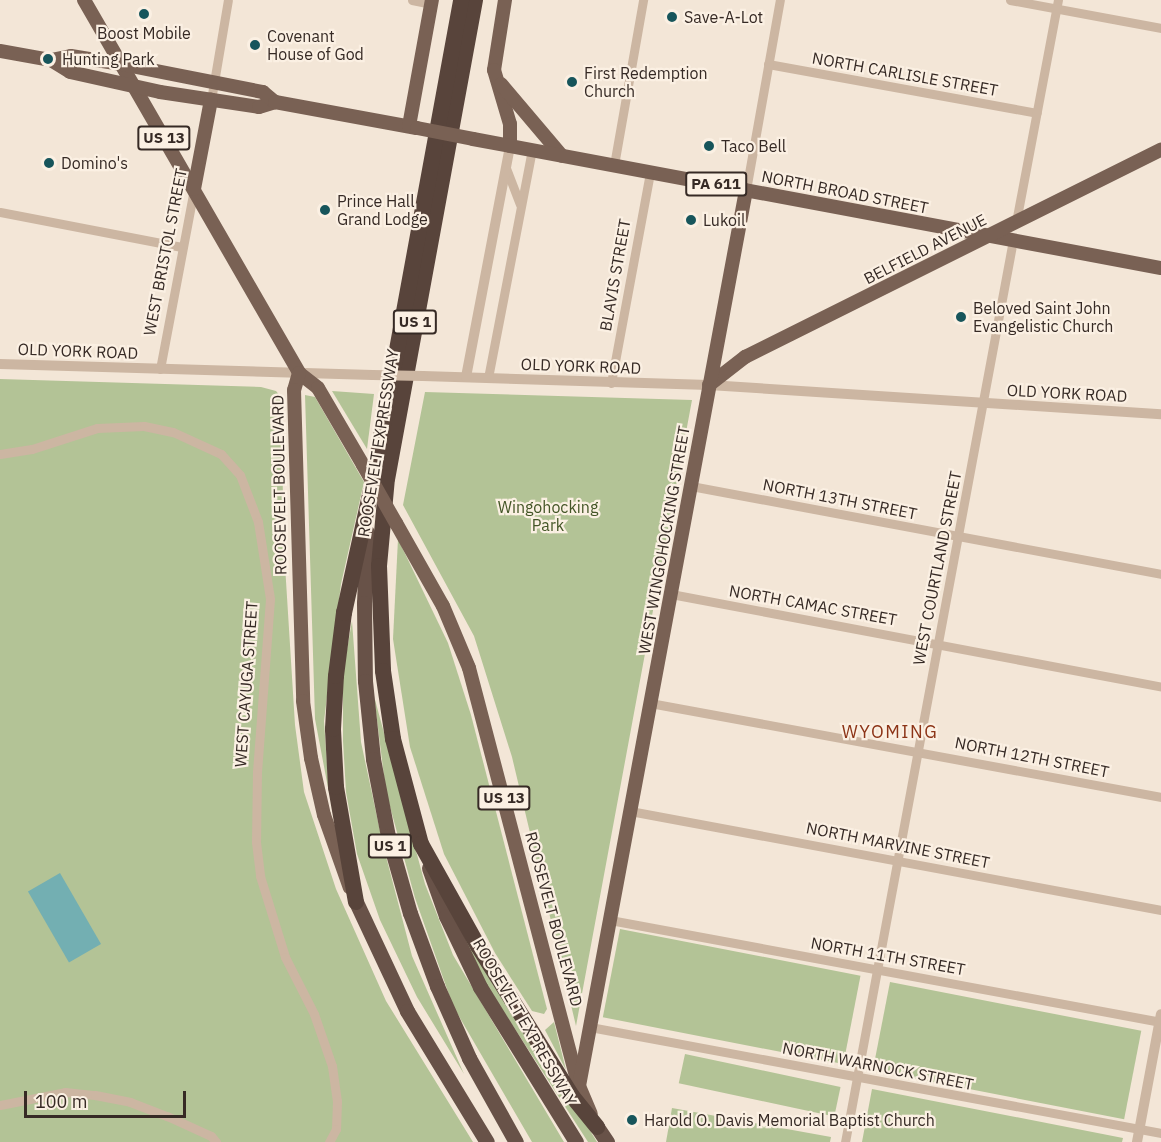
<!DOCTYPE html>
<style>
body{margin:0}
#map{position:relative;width:1161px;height:1142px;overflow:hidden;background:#f3e6d7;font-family:"IBM Plex Sans",sans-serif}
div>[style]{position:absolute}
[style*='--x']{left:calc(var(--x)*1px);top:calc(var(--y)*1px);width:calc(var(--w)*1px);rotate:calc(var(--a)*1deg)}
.green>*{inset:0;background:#b3c396;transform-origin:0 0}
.water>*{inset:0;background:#73afb2;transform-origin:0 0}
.minor>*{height:9px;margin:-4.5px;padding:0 4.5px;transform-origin:4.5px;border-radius:4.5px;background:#ccb6a2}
.tertiary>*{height:10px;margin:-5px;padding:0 5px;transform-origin:5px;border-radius:5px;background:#ccb6a2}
.primary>*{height:14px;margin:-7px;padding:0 7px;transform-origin:7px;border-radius:7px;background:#796154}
.trunk>*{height:15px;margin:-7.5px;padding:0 7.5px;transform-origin:7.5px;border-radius:7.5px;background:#685248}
.motorway>*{height:16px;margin:-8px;padding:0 8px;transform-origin:8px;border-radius:8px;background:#58443b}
.tertiary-bridge>*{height:10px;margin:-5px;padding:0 5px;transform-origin:5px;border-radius:5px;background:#ccb6a2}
.primary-bridge>*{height:14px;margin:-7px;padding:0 7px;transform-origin:7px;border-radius:7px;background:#796154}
.dots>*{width:16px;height:16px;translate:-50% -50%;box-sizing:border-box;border:3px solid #fbf0e3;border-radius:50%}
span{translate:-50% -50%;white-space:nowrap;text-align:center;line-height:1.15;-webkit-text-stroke:4.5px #fbf0e3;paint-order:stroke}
.shield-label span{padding:2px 4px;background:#fbf0e3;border:2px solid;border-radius:4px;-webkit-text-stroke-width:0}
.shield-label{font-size:15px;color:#362a25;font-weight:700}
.poi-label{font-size:16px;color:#362a25}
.left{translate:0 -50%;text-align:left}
.street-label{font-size:16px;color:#362a25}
.park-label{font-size:16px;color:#445627}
.neighbourhood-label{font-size:18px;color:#8c3417;letter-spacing:1.5px}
.scale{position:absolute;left:24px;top:1091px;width:162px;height:27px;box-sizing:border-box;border:3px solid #362a25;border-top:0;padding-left:8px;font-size:18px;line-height:21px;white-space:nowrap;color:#362a25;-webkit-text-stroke:4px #fbf0e3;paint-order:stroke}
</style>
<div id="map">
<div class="green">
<i style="clip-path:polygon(0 379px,261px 387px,276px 391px,281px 397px,284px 549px,295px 725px,304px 792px,336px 889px,386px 1001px,473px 1142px,0 1142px)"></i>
<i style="clip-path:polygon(332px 391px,374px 394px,367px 449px)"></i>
<i style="clip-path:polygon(425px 392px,692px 400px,576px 1026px,512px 757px,474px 636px,403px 505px)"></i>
<i style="clip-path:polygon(305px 395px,315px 397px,364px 482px,341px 584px,324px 721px,329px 793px,315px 719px)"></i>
<i style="clip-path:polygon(398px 539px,448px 643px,471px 715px,547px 1009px,544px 1014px,532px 1011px,495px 953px,444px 854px,410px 747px,393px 639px)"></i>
<i style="clip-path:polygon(352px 621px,361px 742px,383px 845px,412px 956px,464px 1074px,417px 997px,380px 920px,357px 854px,346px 792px,343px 741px,343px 673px)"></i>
<i style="clip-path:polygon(374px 696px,425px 884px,453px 955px,564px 1142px,532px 1142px,453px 1006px,415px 898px,386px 792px)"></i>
<i style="clip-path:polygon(445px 894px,597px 1142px,588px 1142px,482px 978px)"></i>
<i style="left:620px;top:929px;width:245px;height:90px;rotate:11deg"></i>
<i style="left:890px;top:982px;width:256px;height:90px;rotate:11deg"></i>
<i style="clip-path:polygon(554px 1022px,566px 1070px,545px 1030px)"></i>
<i style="left:685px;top:1054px;width:159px;height:30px;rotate:12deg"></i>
<i style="clip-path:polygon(872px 1089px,1123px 1138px,1122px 1142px,862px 1142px)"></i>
<i style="clip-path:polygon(672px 1108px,831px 1137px,830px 1142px,666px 1142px)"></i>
</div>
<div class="water">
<i style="left:60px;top:873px;width:82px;height:37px;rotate:60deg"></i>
</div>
<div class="minor">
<i style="--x:412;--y:0;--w:19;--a:12"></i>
<i style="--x:1010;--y:0;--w:154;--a:10.5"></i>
<i style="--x:768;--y:64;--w:273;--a:10.3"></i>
<i style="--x:211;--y:100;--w:101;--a:-80.4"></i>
<i style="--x:614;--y:165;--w:168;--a:-80"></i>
<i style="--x:506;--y:168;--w:39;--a:69"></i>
<i style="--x:746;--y:190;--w:193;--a:-79.9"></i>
<i style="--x:0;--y:212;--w:185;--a:10.9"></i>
<i style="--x:1016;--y:222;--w:226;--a:-79.3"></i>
<i style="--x:160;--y:369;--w:183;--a:-79.3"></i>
<i style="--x:488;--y:378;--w:232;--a:-79.1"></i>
<i style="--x:611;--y:383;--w:215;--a:-79.5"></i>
<i style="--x:0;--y:454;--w:32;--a:-9"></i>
<i style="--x:32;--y:449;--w:68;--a:-17.9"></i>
<i style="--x:97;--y:428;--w:47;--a:-2.4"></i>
<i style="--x:144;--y:426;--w:30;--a:12"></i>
<i style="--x:173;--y:432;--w:53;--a:24.6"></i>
<i style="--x:221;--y:454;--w:28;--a:48"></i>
<i style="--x:240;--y:475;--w:50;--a:69"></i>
<i style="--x:258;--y:522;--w:78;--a:81.1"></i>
<i style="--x:270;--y:599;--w:173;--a:94.3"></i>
<i style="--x:257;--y:772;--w:70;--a:90.8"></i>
<i style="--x:256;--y:842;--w:34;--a:83"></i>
<i style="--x:260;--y:876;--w:85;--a:72.8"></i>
<i style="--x:285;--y:957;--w:64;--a:63"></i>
<i style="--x:314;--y:1014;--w:55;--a:70.9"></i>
<i style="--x:332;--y:1066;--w:35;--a:82"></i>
<i style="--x:337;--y:1101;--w:28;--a:92"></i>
<i style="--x:336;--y:1129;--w:15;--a:118"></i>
<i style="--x:691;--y:486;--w:478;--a:10.6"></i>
<i style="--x:671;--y:594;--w:499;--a:10.7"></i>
<i style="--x:650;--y:703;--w:520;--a:10.42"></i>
<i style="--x:630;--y:811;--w:540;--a:10.56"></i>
<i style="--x:610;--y:920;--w:560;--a:10.49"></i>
<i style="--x:590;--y:1027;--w:581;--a:10.52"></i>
<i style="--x:0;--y:1105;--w:66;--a:-11.3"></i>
<i style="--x:65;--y:1092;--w:30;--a:6"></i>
<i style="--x:95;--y:1095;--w:36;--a:11"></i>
<i style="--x:130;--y:1102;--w:40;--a:21"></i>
<i style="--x:167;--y:1116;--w:48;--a:24.4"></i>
<i style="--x:211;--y:1136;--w:8;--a:50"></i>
<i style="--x:845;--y:1142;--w:918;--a:-79.45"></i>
</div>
<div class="tertiary">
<i style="--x:0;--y:364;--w:373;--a:1.7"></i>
<i style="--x:423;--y:376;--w:286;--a:1.8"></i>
<i style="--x:709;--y:385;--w:453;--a:3.7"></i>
<i style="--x:466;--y:377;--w:235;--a:-79.2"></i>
<i style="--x:1137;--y:1142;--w:130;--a:-79.4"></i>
</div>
<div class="primary">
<i style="--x:84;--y:0;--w:431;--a:60"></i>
<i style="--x:299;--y:373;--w:24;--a:38"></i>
<i style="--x:318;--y:388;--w:89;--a:59.7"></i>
<i style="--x:505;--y:0;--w:71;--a:98.9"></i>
<i style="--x:494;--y:70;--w:56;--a:73.5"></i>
<i style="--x:510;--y:124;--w:22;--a:90"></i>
<i style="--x:0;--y:51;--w:52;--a:10"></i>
<i style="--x:51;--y:60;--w:22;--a:32"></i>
<i style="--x:70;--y:72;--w:92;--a:12.5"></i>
<i style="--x:160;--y:92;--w:100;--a:8.6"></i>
<i style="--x:259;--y:107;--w:17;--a:-17"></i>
<i style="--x:51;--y:60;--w:20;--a:-11"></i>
<i style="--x:71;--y:56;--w:51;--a:9.1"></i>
<i style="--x:121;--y:64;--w:145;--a:11.2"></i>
<i style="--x:263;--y:92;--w:16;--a:40"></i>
<i style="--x:275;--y:102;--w:144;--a:10.4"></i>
<i style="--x:501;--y:84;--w:94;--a:49.7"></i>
<i style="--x:409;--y:126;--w:128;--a:-79.7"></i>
<i style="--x:473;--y:139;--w:700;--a:10.62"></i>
<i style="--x:194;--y:189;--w:91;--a:-79.2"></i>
<i style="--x:299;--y:373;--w:18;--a:106"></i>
<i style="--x:294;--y:390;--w:311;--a:88.3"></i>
<i style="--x:303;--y:701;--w:58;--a:82"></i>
<i style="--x:311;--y:758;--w:58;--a:77.2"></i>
<i style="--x:324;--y:815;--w:77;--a:70.4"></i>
<i style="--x:709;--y:385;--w:46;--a:-37.9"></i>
<i style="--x:745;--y:357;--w:465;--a:-26.5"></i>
<i style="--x:396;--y:523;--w:95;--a:60.5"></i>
<i style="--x:443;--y:606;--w:67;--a:67.2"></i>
<i style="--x:469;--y:668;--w:432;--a:75.3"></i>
<i style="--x:579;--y:1086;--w:30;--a:67"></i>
<i style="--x:579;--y:1086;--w:911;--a:-79.44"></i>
</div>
<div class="trunk">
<i style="--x:367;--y:532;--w:71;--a:92.4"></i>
<i style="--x:364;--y:603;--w:78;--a:89.3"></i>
<i style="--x:365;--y:681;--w:78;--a:84.1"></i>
<i style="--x:373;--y:759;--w:78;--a:79"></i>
<i style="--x:388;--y:836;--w:80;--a:74.1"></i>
<i style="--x:410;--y:913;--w:78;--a:69.7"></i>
<i style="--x:437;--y:986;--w:79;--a:66"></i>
<i style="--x:469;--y:1058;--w:96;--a:60.8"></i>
<i style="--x:429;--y:868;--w:51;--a:70.5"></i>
<i style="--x:446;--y:916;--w:79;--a:64.4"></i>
<i style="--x:480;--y:987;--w:182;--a:58.2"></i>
<i style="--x:356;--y:902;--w:120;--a:64.9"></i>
<i style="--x:407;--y:1011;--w:153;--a:58.6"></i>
<i style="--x:597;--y:1127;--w:18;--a:56"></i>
</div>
<div class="motorway">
<i style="--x:475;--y:0;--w:486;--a:100.4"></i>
<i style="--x:387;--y:478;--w:88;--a:95.2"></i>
<i style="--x:379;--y:566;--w:105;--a:87.8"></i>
<i style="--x:383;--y:671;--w:69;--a:81.6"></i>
<i style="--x:393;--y:739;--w:109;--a:75.1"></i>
<i style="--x:421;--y:844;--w:117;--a:60.8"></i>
<i style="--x:478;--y:946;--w:177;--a:57.9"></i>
<i style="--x:572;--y:1096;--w:40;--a:51"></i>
<i style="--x:356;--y:902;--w:117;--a:-99.9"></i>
<i style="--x:336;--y:787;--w:58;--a:-93"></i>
<i style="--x:333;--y:729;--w:53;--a:-86.8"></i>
<i style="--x:336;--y:676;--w:64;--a:-82.8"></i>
<i style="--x:344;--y:613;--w:130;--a:-77.6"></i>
<i style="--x:372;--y:486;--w:494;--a:-79.6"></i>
</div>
<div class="tertiary-bridge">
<i style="--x:373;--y:375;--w:50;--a:1.1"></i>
</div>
<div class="primary-bridge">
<i style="--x:417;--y:128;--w:57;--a:11.1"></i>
<i style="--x:363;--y:465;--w:67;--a:60.4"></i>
</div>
<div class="dots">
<i style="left:144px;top:14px;background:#17555b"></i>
<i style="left:672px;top:17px;background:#17555b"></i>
<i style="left:255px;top:45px;background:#17555b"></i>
<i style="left:48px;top:59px;background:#17555b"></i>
<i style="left:572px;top:82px;background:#17555b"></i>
<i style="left:709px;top:146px;background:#17555b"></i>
<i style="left:49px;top:163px;background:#17555b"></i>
<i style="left:325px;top:210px;background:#17555b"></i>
<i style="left:691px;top:220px;background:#17555b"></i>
<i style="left:961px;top:317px;background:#17555b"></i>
<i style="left:632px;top:1120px;background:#17555b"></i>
</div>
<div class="shield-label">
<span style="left:164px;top:138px">US 13</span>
<span style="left:716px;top:184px">PA 611</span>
<span style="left:415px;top:322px">US 1</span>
<span style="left:504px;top:798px">US 13</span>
<span style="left:390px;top:846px">US 1</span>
</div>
<div class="poi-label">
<span class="left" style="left:684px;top:17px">Save-A-Lot</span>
<span style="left:144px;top:33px">Boost Mobile</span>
<span class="left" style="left:267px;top:45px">Covenant<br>House of God</span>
<span class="left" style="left:62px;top:59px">Hunting Park</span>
<span class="left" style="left:584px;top:82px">First Redemption<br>Church</span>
<span class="left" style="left:721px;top:146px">Taco Bell</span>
<span class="left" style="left:61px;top:163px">Domino's</span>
<span class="left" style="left:337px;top:210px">Prince Hall<br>Grand Lodge</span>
<span class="left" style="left:703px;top:220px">Lukoil</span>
<span class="left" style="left:973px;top:317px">Beloved Saint John<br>Evangelistic Church</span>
<span class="left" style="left:644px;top:1120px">Harold O. Davis Memorial Baptist Church</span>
</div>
<div class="street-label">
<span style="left:905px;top:74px;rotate:10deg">NORTH CARLISLE STREET</span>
<span style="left:845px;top:192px;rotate:11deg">NORTH BROAD STREET</span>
<span style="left:925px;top:249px;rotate:-27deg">BELFIELD AVENUE</span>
<span style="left:165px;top:252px;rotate:-79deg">WEST BRISTOL STREET</span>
<span style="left:615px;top:275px;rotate:-80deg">BLAVIS STREET</span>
<span style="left:78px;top:351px;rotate:2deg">OLD YORK ROAD</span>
<span style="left:581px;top:366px;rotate:2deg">OLD YORK ROAD</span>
<span style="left:1067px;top:393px;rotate:3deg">OLD YORK ROAD</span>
<span style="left:378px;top:443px;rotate:-81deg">ROOSEVELT EXPRESSWAY</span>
<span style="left:279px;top:485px;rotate:-91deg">ROOSEVELT BOULEVARD</span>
<span style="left:840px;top:499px;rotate:11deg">NORTH 13TH STREET</span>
<span style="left:664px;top:540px;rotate:-80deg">WEST WINGOHOCKING STREET</span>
<span style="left:937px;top:568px;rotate:-79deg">WEST COURTLAND STREET</span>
<span style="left:813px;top:605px;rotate:10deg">NORTH CAMAC STREET</span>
<span style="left:246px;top:684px;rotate:-86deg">WEST CAYUGA STREET</span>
<span style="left:1032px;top:757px;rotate:11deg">NORTH 12TH STREET</span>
<span style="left:898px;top:845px;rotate:11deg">NORTH MARVINE STREET</span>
<span style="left:554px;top:919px;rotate:75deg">ROOSEVELT BOULEVARD</span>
<span style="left:888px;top:956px;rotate:10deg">NORTH 11TH STREET</span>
<span style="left:525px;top:1022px;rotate:60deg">ROOSEVELT EXPRESSWAY</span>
<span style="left:878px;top:1066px;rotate:11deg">NORTH WARNOCK STREET</span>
</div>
<div class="park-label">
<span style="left:548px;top:516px">Wingohocking<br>Park</span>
</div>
<div class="neighbourhood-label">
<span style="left:890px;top:732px">WYOMING</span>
</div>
<div class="scale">100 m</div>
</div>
